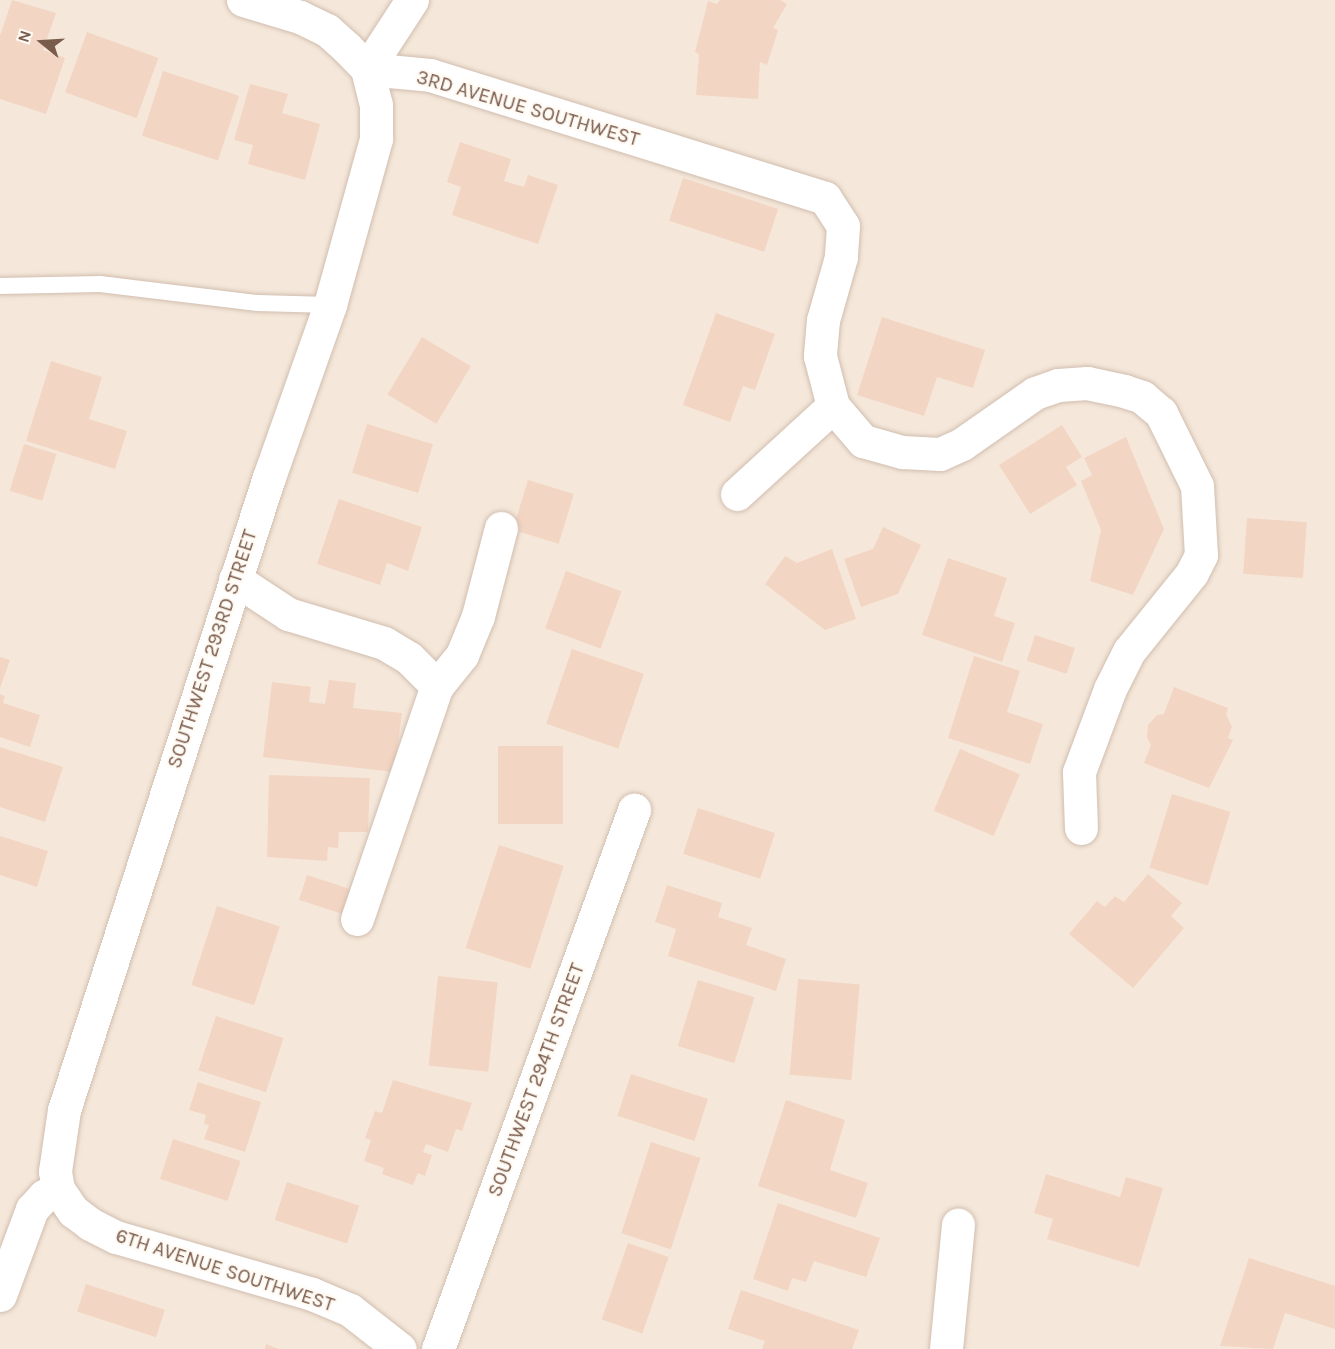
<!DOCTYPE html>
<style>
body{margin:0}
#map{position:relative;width:1335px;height:1349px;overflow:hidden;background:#fdf6ec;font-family:Karla,sans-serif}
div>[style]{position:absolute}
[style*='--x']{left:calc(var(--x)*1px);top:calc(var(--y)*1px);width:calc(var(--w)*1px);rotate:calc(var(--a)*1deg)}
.residential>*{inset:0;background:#f5e8da;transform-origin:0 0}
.building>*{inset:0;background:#f3d5c3;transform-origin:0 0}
.roads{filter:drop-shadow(0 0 2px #d1beb0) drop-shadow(0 0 2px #d1beb0)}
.lane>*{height:16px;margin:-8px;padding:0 8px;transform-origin:8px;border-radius:8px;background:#fff}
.street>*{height:33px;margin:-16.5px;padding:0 16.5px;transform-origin:16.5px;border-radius:16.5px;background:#fff}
.secondary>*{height:33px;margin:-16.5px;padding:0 16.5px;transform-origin:16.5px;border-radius:16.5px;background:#fff}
span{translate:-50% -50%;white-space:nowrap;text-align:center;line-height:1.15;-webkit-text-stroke:4.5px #fffaf3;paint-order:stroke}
.street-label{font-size:20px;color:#7a5c4d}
.north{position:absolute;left:12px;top:12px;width:60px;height:60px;-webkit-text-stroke:4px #fffaf3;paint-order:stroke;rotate:288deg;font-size:16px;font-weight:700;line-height:24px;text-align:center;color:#7a5c4d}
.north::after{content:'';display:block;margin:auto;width:21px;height:27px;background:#7a5c4d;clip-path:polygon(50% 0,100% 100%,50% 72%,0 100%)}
</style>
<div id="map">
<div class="residential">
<i style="left:0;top:0;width:1335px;height:1349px"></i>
</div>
<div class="building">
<i style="clip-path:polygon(12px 0,56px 13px,43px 50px,65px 58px,46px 114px,0 99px,0 36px)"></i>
<i style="clip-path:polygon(720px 0,780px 0,787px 4px,773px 28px,778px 30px,767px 65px,760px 62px,758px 99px,696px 95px,699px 54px,695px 52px,708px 1px,717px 4px)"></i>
<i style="left:87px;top:32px;width:76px;height:64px;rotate:20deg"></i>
<i style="left:163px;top:71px;width:80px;height:68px;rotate:18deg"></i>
<i style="clip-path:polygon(250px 84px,288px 94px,282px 113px,320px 124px,305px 180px,248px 164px,253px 145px,234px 140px)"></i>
<i style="clip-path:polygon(460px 142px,511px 159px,504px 181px,524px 187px,528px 175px,558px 185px,538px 244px,452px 215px,461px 187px,447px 182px)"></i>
<i style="left:683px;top:178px;width:100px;height:45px;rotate:18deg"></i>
<i style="clip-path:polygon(716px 313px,775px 334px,755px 390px,743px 386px,730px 422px,683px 405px)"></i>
<i style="clip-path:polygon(882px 317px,985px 350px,973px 388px,937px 377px,924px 416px,857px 395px)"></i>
<i style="left:422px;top:337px;width:57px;height:67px;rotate:31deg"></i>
<i style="clip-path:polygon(51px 361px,102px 377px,89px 419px,127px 431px,115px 469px,26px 441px)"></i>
<i style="left:367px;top:424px;width:69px;height:51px;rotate:17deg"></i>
<i style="clip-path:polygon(1062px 425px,1082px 457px,1066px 467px,1077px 485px,1030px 514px,999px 465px)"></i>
<i style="clip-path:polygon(1126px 437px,1164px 529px,1133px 595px,1090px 581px,1101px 530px,1081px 481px,1092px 475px,1084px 458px)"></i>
<i style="left:24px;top:444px;width:34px;height:49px;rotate:17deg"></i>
<i style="left:528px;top:480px;width:48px;height:52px;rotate:17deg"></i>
<i style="clip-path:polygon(339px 499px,422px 527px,408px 571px,387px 563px,380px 585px,317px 564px)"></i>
<i style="left:1247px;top:518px;width:60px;height:56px;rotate:4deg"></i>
<i style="clip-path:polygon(883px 527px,921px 545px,898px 594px,861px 607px,844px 559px,873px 549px)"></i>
<i style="clip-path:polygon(832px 549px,856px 619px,825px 630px,765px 584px,785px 556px,797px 563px)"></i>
<i style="clip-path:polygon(948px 558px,1007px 578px,994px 616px,1015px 623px,1002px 662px,922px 635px)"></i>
<i style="left:566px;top:571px;width:59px;height:61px;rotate:20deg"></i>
<i style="left:1035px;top:635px;width:42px;height:27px;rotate:18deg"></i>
<i style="left:572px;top:649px;width:76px;height:79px;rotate:19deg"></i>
<i style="clip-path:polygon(974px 656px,1020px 671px,1007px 712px,1043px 724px,1030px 764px,948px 738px)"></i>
<i style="clip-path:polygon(0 657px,10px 660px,0 688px)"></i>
<i style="clip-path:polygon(329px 680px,356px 683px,353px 708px,402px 713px,394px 772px,263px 757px,272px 682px,311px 687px,309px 702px,325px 704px)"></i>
<i style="clip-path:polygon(1174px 687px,1228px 708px,1226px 714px,1232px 727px,1228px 738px,1233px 740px,1209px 788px,1144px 763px,1151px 745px,1147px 737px,1148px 725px,1157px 715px,1164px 714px)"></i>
<i style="clip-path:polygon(0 694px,5px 696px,3px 703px,40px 715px,30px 747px,0 737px)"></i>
<i style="left:498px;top:746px;width:65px;height:78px"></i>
<i style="clip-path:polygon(0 747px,63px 767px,45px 822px,0 807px)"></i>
<i style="left:960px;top:749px;width:65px;height:67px;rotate:23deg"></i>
<i style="clip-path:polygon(269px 775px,370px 778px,368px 832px,339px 832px,338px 848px,328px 847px,327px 861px,267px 857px)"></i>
<i style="left:1172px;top:794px;width:61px;height:77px;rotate:17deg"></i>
<i style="left:698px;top:808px;width:81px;height:48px;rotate:18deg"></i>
<i style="clip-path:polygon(0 836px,48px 851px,37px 887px,0 875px)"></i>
<i style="left:499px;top:845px;width:68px;height:108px;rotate:18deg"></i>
<i style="clip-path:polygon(1148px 874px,1182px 903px,1171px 916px,1184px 928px,1133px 988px,1069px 934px,1097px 901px,1105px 907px,1115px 896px,1124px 902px)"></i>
<i style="left:307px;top:875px;width:46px;height:26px;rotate:18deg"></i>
<i style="clip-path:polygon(667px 885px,722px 903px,718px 917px,752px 928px,746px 945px,786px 959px,776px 991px,668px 956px,676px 929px,655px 922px)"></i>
<i style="left:217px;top:906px;width:66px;height:83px;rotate:18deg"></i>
<i style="left:438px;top:976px;width:60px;height:90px;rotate:6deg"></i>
<i style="left:798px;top:979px;width:62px;height:96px;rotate:5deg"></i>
<i style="left:698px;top:980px;width:59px;height:69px;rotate:17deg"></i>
<i style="left:216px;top:1016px;width:71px;height:57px;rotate:18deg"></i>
<i style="left:631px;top:1074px;width:81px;height:44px;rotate:18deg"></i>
<i style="clip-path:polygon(393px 1080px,472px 1103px,462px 1131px,456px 1129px,448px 1152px,426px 1144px,423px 1152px,432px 1155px,425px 1176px,418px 1173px,413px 1185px,382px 1174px,384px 1168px,364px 1161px,371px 1140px,365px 1138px,375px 1111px,382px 1113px)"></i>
<i style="clip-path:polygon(198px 1082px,261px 1102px,245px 1152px,204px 1139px,209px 1125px,204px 1124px,206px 1115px,189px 1110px)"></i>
<i style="clip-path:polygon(786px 1100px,845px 1120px,830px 1170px,868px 1183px,856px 1218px,758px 1186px)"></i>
<i style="left:173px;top:1139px;width:71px;height:42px;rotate:18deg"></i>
<i style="left:651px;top:1142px;width:52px;height:96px;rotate:18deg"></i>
<i style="clip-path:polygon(1046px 1174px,1120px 1197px,1126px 1177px,1163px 1188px,1139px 1267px,1047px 1239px,1053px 1219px,1034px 1213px)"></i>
<i style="left:287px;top:1182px;width:76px;height:40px;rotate:18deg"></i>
<i style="clip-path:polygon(778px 1203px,880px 1238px,866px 1277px,814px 1261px,806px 1282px,792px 1278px,788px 1291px,753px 1279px)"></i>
<i style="left:628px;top:1243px;width:43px;height:81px;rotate:19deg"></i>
<i style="clip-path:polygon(1249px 1258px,1335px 1286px,1335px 1329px,1285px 1313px,1273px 1349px,1220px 1346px)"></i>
<i style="left:86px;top:1284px;width:83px;height:29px;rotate:18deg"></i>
<i style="clip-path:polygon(741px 1290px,859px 1330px,852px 1349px,762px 1349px,765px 1341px,728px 1329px)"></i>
<i style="clip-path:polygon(266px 1344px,279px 1349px,265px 1349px)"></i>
</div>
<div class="roads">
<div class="lane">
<i style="--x:0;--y:286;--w:100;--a:-1.1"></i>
<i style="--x:100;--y:284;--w:159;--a:6.9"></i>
<i style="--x:258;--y:303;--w:72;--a:1.6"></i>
</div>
<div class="street">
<i style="--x:412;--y:0;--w:82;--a:123.1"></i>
<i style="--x:367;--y:69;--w:63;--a:5.4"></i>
<i style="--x:430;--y:75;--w:414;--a:17.3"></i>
<i style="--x:825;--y:198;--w:33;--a:57"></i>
<i style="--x:843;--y:226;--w:31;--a:94"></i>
<i style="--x:841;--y:257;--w:66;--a:105.9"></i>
<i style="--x:823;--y:320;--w:36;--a:95"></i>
<i style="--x:820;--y:356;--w:52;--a:75.4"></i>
<i style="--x:833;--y:406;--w:46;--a:49.4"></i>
<i style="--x:863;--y:441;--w:41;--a:15.8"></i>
<i style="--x:902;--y:452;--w:38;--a:3"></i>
<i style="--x:940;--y:454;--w:24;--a:-24"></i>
<i style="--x:962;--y:444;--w:89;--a:-34.9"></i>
<i style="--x:1035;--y:393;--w:24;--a:-19"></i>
<i style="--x:1058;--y:385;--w:29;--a:-4"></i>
<i style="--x:1087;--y:383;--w:38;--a:12"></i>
<i style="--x:1124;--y:391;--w:19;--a:18"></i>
<i style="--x:1142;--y:397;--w:25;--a:40"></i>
<i style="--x:1161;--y:413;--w:81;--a:63.7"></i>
<i style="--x:1197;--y:486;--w:69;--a:86.7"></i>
<i style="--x:1201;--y:555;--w:20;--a:117"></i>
<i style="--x:1192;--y:573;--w:100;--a:128.9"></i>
<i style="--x:1129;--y:651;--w:42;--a:116.6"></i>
<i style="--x:1110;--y:689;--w:89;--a:110.5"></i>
<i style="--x:1079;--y:772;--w:56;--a:88"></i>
<i style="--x:737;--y:494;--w:130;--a:-42.5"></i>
<i style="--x:235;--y:579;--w:64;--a:33.4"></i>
<i style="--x:288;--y:614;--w:100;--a:16.8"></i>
<i style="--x:384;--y:643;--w:29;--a:31"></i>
<i style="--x:409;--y:658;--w:40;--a:45"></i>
<i style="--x:357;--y:919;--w:246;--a:-71.1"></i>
<i style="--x:437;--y:686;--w:40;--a:-51"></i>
<i style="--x:462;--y:655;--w:42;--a:-67.7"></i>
<i style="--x:478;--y:616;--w:91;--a:-75.4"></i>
<i style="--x:0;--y:1295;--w:92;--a:-69.6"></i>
<i style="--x:32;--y:1209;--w:18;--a:-47"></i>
<i style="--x:44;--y:1196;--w:16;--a:-27"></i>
<i style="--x:438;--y:1349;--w:574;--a:-70.02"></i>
<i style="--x:946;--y:1349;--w:125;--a:-84.5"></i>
</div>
<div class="secondary">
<i style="--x:243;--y:0;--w:59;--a:16.6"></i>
<i style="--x:300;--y:17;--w:30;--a:26"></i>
<i style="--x:327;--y:30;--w:27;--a:42"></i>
<i style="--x:347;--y:48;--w:29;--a:46"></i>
<i style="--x:367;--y:69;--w:37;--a:76"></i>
<i style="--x:376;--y:105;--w:34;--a:90"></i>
<i style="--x:376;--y:139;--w:172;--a:105.5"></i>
<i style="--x:330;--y:305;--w:182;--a:109.5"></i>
<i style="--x:269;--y:477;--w:665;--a:107.94"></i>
<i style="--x:64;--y:1110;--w:62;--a:98.4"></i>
<i style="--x:55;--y:1171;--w:18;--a:81"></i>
<i style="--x:58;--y:1189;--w:27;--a:56"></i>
<i style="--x:73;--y:1211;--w:21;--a:37"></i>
<i style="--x:90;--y:1224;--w:29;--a:27"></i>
<i style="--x:116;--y:1237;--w:204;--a:16.2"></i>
<i style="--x:312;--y:1294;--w:41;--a:22.8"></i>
<i style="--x:350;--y:1310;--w:63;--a:38"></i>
</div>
</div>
<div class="street-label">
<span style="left:528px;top:108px;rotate:16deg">3RD AVENUE SOUTHWEST</span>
<span style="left:212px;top:649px;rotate:-72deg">SOUTHWEST 293RD STREET</span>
<span style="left:536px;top:1080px;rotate:-70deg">SOUTHWEST 294TH STREET</span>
<span style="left:225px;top:1270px;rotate:18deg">6TH AVENUE SOUTHWEST</span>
</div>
<div class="north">N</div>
</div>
